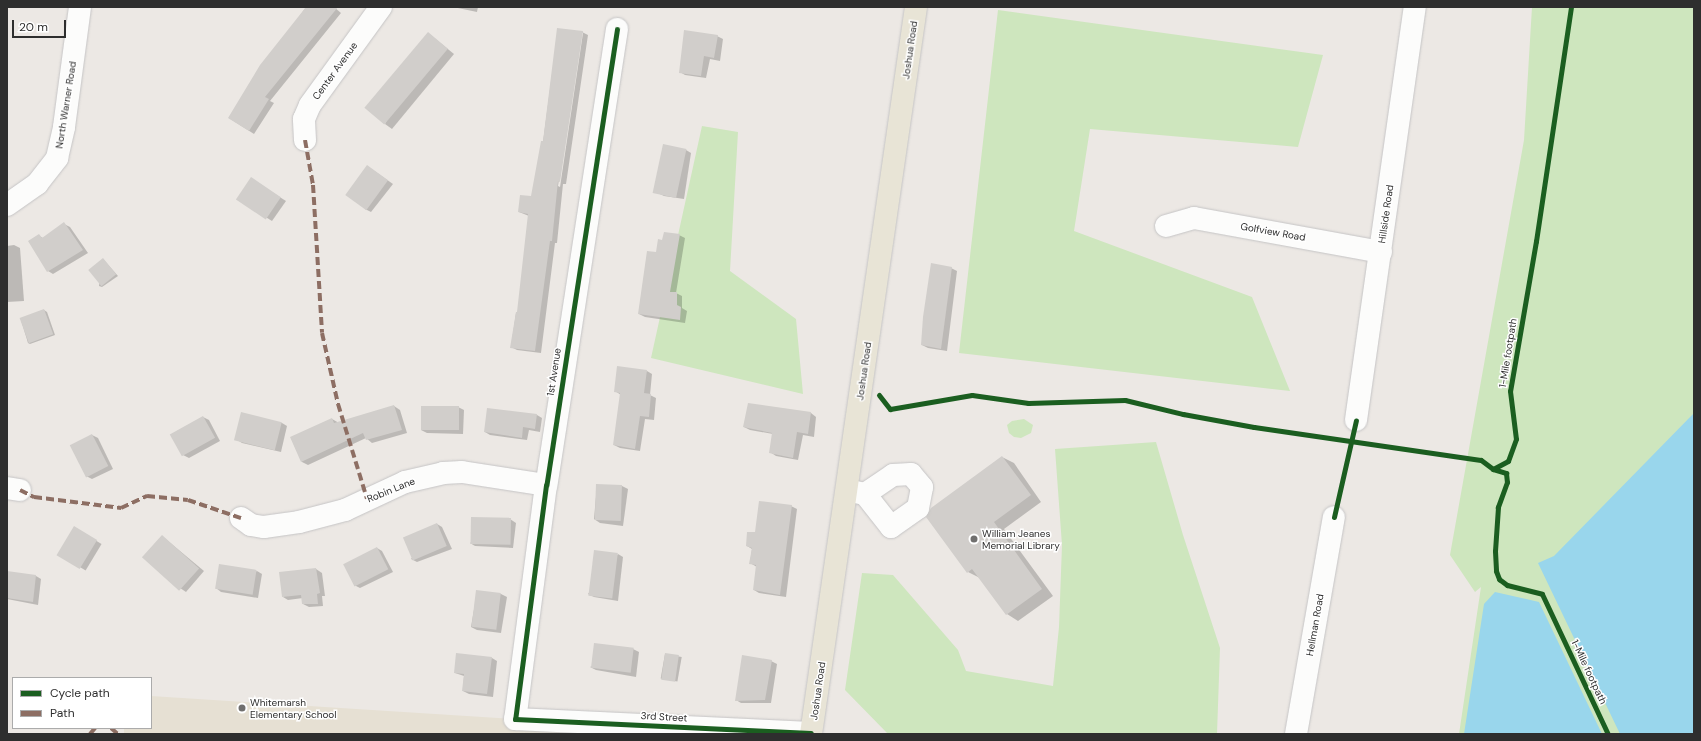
<!DOCTYPE html>
<style>
body{margin:0}
#map{position:relative;width:1701px;height:741px;overflow:hidden;background:#ece8e4;font-family:"DM Sans",sans-serif}
div>[style]{position:absolute}
[style*='--x']{left:calc(var(--x)*1px);top:calc(var(--y)*1px);width:calc(var(--w)*1px);rotate:calc(var(--a)*1deg)}
.education>*{inset:0;background:#e6e0d3}
.green>*{inset:0;background:#cee6be}
.water>*{inset:0;background:#99d6ec}
.shadow>*{inset:0;background:#0003;transform-origin:0 0}
.building>*{inset:0;background:#d1cecb;transform-origin:0 0}
.roads{filter:drop-shadow(0 0 1px #c5c4c5) drop-shadow(0 0 1px #c5c4c5)}
.minor>*{height:22px;margin:-11px;padding:0 11px;transform-origin:11px;border-radius:11px;background:#fcfcfb}
.major>*{height:22px;margin:-11px;padding:0 11px;transform-origin:11px;border-radius:11px;background:#e8e4d6}
.quiet>*{height:4px;margin-top:-2px;transform-origin:0;background:repeating-linear-gradient(90deg,#8d6e63 0 8px,transparent 0 12px)}
.cycleway>*{height:5px;margin:-2.5px;padding:0 2.5px;transform-origin:2.5px;border-radius:2.5px;background:#1b5e20}
.dots>*{width:11px;height:11px;translate:-50% -50%;box-sizing:border-box;border:2px solid #fff;border-radius:50%}
span{translate:-50% -50%;white-space:nowrap;text-align:center;line-height:1.15;-webkit-text-stroke:3px #fff;paint-order:stroke}
.street-label{font-size:10px;color:#2e2e2e}
.poi-label{font-size:10px;color:#2e2e2e}
.left{translate:0 -50%;text-align:left}
.frame{position:absolute;inset:0;border:8px solid #2e2e2e;pointer-events:none}
.legend{position:absolute;left:12px;top:677px;width:140px;height:52px;box-sizing:border-box;background:#fff;border:1px solid #ababab;margin:0;padding:5px 7px;list-style:none;font-size:12px;color:#2e2e2e}
.legend li{display:flex;align-items:center;gap:8px;height:20px}
.legend b{width:20px;border:1px solid #ababab}
.scale{position:absolute;left:12px;top:20px;width:54px;height:18px;box-sizing:border-box;border:2px solid #2e2e2e;border-top:0;padding-left:5px;font-size:12px;line-height:14px;white-space:nowrap;color:#2e2e2e;-webkit-text-stroke:3px #fff;paint-order:stroke}
</style>
<div id="map">
<div class="education">
<i style="clip-path:polygon(151px 696px,515px 719px,811px 734px,124px 734px,124px 728px,151px 728px)"></i>
</div>
<div class="green">
<i style="clip-path:polygon(1532px 7px,1694px 7px,1694px 734px,1459px 734px,1481px 587px,1475px 592px,1450px 555px,1524px 140px)"></i>
<i style="clip-path:polygon(998px 10px,1323px 55px,1298px 147px,1090px 129px,1074px 231px,1252px 297px,1290px 391px,959px 353px)"></i>
<i style="clip-path:polygon(702px 126px,738px 132px,730px 271px,796px 319px,803px 394px,651px 358px)"></i>
<i style="clip-path:polygon(1024px 419px,1033px 425px,1031px 433px,1021px 438px,1014px 437px,1009px 433px,1007px 425px,1012px 421px)"></i>
<i style="clip-path:polygon(1156px 442px,1183px 535px,1220px 648px,1217px 734px,888px 734px,845px 690px,862px 573px,893px 575px,958px 650px,966px 671px,1053px 686px,1059px 627px,1062px 545px,1055px 449px)"></i>
</div>
<div class="water">
<i style="clip-path:polygon(1694px 413px,1694px 734px,1620px 734px,1538px 563px,1554px 556px)"></i>
<i style="clip-path:polygon(1495px 592px,1539px 602px,1602px 734px,1464px 734px,1484px 604px)"></i>
</div>
<div class="shadow">
<i style="clip-path:polygon(306px 7px,334px 7px,341px 13px,270px 101px,274px 103px,254px 134px,229px 118px)"></i>
<i style="clip-path:polygon(453px 7px,478px 7px,477px 12px)"></i>
<i style="clip-path:polygon(evenodd,558px 29px,582px 32px,588px 35px,566px 184px,563px 184px,557px 243px,555px 243px,541px 353px,517px 350px,511px 347px,516px 313px,518px 313px,529px 216px,519px 212px,521px 196px,532px 198px,542px 142px,543px 142px,558px 29px,581px 33px,583px 33px,560px 187px,558px 186px,581px 33px)"></i>
<i style="clip-path:polygon(428px 33px,454px 54px,392px 129px,385px 124px)"></i>
<i style="clip-path:polygon(717px 36px,723px 39px,720px 61px,710px 59px,706px 78px,685px 75px,680px 72px)"></i>
<i style="clip-path:polygon(686px 150px,691px 153px,684px 199px,664px 196px,658px 193px)"></i>
<i style="clip-path:polygon(367px 166px,393px 184px,371px 212px,365px 209px)"></i>
<i style="clip-path:polygon(256px 182px,286px 201px,272px 221px,237px 199px)"></i>
<i style="clip-path:polygon(64px 224px,70px 227px,88px 253px,53px 274px,48px 271px,39px 236px,43px 238px)"></i>
<i style="clip-path:polygon(679px 235px,685px 238px,676px 293px,682px 296px,682px 308px,687px 311px,685px 323px,645px 317px,639px 314px,657px 253px,663px 241px)"></i>
<i style="clip-path:polygon(14px 245px,20px 248px,24px 301px,7px 302px,7px 246px)"></i>
<i style="clip-path:polygon(103px 259px,118px 276px,102px 287px,99px 286px)"></i>
<i style="clip-path:polygon(951px 268px,957px 271px,947px 351px,928px 348px,922px 345px)"></i>
<i style="clip-path:polygon(44px 310px,47px 312px,55px 335px,30px 344px,28px 343px,21px 320px)"></i>
<i style="clip-path:polygon(647px 371px,652px 374px,650px 395px,656px 398px,654px 420px,645px 419px,640px 451px,620px 448px,614px 445px,621px 395px,615px 391px)"></i>
<i style="clip-path:polygon(749px 404px,811px 413px,816px 417px,814px 437px,803px 435px,798px 460px,776px 456px,770px 452px,773px 434px,750px 430px,744px 427px)"></i>
<i style="clip-path:polygon(394px 406px,400px 410px,407px 433px,372px 443px,366px 438px,308px 465px,302px 462px,291px 438px,332px 419px,339px 423px)"></i>
<i style="clip-path:polygon(458px 407px,464px 410px,463px 434px,427px 433px,421px 430px)"></i>
<i style="clip-path:polygon(242px 414px,282px 423px,287px 426px,281px 452px,242px 443px,236px 439px)"></i>
<i style="clip-path:polygon(537px 415px,542px 418px,540px 432px,529px 430px,527px 440px,490px 435px,485px 432px)"></i>
<i style="clip-path:polygon(203px 417px,209px 420px,220px 441px,189px 458px,183px 455px,172px 434px)"></i>
<i style="clip-path:polygon(92px 435px,98px 438px,113px 469px,92px 479px,86px 476px)"></i>
<i style="clip-path:polygon(1002px 457px,1014px 463px,1041px 502px,1004px 529px,1053px 596px,1018px 621px,1007px 614px,980px 578px,968px 572px)"></i>
<i style="clip-path:polygon(597px 485px,622px 486px,628px 489px,623px 526px,600px 523px,594px 519px)"></i>
<i style="clip-path:polygon(791px 506px,797px 509px,786px 597px,759px 593px,754px 590px,757px 567px,750px 563px,752px 549px,747px 546px,756px 534px)"></i>
<i style="clip-path:polygon(510px 519px,516px 523px,513px 548px,475px 546px,470px 543px)"></i>
<i style="clip-path:polygon(437px 524px,442px 527px,452px 549px,417px 562px,411px 559px)"></i>
<i style="left:75px;top:528px;width:31px;height:31px;rotate:31deg"></i>
<i style="clip-path:polygon(162px 536px,204px 571px,186px 592px,180px 588px)"></i>
<i style="clip-path:polygon(377px 548px,382px 551px,393px 572px,360px 588px,354px 585px)"></i>
<i style="clip-path:polygon(618px 554px,623px 557px,618px 601px,594px 597px,588px 594px)"></i>
<i style="clip-path:polygon(316px 569px,322px 573px,325px 596px,322px 596px,323px 606px,309px 607px,303px 604px,303px 598px,288px 600px,283px 597px)"></i>
<i style="clip-path:polygon(257px 571px,262px 574px,258px 598px,221px 592px,216px 588px)"></i>
<i style="clip-path:polygon(7px 572px,36px 576px,41px 579px,38px 605px,7px 599px)"></i>
<i style="clip-path:polygon(477px 592px,501px 594px,507px 597px,501px 633px,477px 630px,471px 627px)"></i>
<i style="clip-path:polygon(633px 649px,639px 652px,636px 677px,596px 670px,590px 667px)"></i>
<i style="left:665px;top:654px;width:17px;height:25px;rotate:10deg"></i>
<i style="clip-path:polygon(492px 658px,497px 661px,493px 697px,469px 694px,463px 691px,464px 676px,455px 673px)"></i>
<i style="clip-path:polygon(771px 661px,777px 664px,771px 703px,741px 703px,736px 700px)"></i>
</div>
<div class="building">
<i style="clip-path:polygon(306px 7px,338px 7px,265px 97px,269px 99px,249px 131px,228px 118px,260px 65px)"></i>
<i style="clip-path:polygon(557px 28px,583px 31px,560px 182px,558px 181px,552px 241px,550px 241px,535px 351px,510px 348px,516px 312px,517px 312px,528px 214px,518px 212px,520px 195px,531px 196px,541px 141px,543px 141px)"></i>
<i style="clip-path:polygon(684px 30px,718px 35px,714px 58px,704px 56px,701px 76px,679px 73px)"></i>
<i style="left:428px;top:32px;width:26px;height:99px;rotate:40deg"></i>
<i style="left:663px;top:144px;width:24px;height:50px;rotate:12deg"></i>
<i style="left:367px;top:165px;width:26px;height:37px;rotate:36deg"></i>
<i style="left:251px;top:177px;width:36px;height:27px;rotate:34deg"></i>
<i style="clip-path:polygon(64px 222px,83px 250px,47px 272px,28px 241px,39px 234px,42px 238px)"></i>
<i style="clip-path:polygon(664px 232px,680px 234px,670px 292px,677px 292px,677px 305px,681px 307px,680px 320px,638px 314px,647px 251px,656px 252px,658px 239px,662px 240px)"></i>
<i style="left:103px;top:258px;width:21px;height:19px;rotate:51deg"></i>
<i style="clip-path:polygon(931px 263px,952px 267px,941px 349px,921px 345px,923px 317px)"></i>
<i style="left:44px;top:309px;width:27px;height:26px;rotate:70deg"></i>
<i style="clip-path:polygon(617px 366px,647px 370px,644px 393px,651px 394px,649px 417px,640px 416px,635px 449px,613px 445px,620px 393px,614px 392px)"></i>
<i style="clip-path:polygon(748px 403px,811px 412px,808px 434px,797px 432px,793px 458px,769px 453px,772px 433px,743px 427px)"></i>
<i style="clip-path:polygon(394px 405px,402px 430px,366px 440px,363px 433px,301px 462px,290px 437px,332px 418px,334px 423px)"></i>
<i style="left:421px;top:406px;width:38px;height:24px"></i>
<i style="clip-path:polygon(487px 408px,537px 414px,535px 429px,523px 427px,522px 438px,484px 432px)"></i>
<i style="left:241px;top:412px;width:42px;height:29px;rotate:14deg"></i>
<i style="left:203px;top:416px;width:25px;height:38px;rotate:61deg"></i>
<i style="left:92px;top:434px;width:36px;height:25px;rotate:63deg"></i>
<i style="clip-path:polygon(1002px 456px,1031px 495px,994px 522px,1042px 589px,1006px 615px,972px 569px,967px 573px,926px 517px,931px 508px)"></i>
<i style="left:596px;top:484px;width:26px;height:36px;rotate:2deg"></i>
<i style="clip-path:polygon(759px 501px,792px 505px,780px 595px,753px 590px,756px 565px,749px 564px,752px 548px,746px 546px,747px 532px,755px 532px)"></i>
<i style="left:471px;top:517px;width:40px;height:27px;rotate:1deg"></i>
<i style="left:437px;top:523px;width:25px;height:37px;rotate:67deg"></i>
<i style="left:74px;top:526px;width:27px;height:34px;rotate:31deg"></i>
<i style="left:162px;top:535px;width:50px;height:30px;rotate:42deg"></i>
<i style="left:377px;top:547px;width:25px;height:38px;rotate:63deg"></i>
<i style="left:594px;top:550px;width:24px;height:46px;rotate:7deg"></i>
<i style="left:219px;top:564px;width:38px;height:25px;rotate:9deg"></i>
<i style="clip-path:polygon(316px 568px,320px 593px,317px 594px,318px 604px,302px 604px,301px 595px,282px 597px,279px 572px)"></i>
<i style="clip-path:polygon(7px 571px,36px 575px,33px 602px,7px 598px)"></i>
<i style="left:476px;top:590px;width:25px;height:37px;rotate:7deg"></i>
<i style="left:594px;top:643px;width:40px;height:25px;rotate:7deg"></i>
<i style="clip-path:polygon(456px 653px,492px 657px,487px 694px,462px 691px,464px 674px,454px 673px)"></i>
<i style="left:665px;top:653px;width:14px;height:27px;rotate:8deg"></i>
<i style="clip-path:polygon(742px 655px,772px 660px,765px 700px,735px 701px)"></i>
</div>
<div class="roads">
<div class="minor">
<i style="--x:617;--y:29;--w:461;--a:98.8"></i>
<i style="--x:546;--y:485;--w:236;--a:97.5"></i>
<i style="--x:515;--y:719;--w:296;--a:2.7"></i>
<i style="--x:305;--y:140;--w:21;--a:-93"></i>
<i style="--x:304;--y:119;--w:15;--a:-67"></i>
<i style="--x:310;--y:105;--w:121;--a:-54.1"></i>
<i style="--x:7;--y:205;--w:37;--a:-35"></i>
<i style="--x:37;--y:184;--w:33;--a:-52"></i>
<i style="--x:57;--y:158;--w:32;--a:-77"></i>
<i style="--x:64;--y:127;--w:121;--a:-82.4"></i>
<i style="--x:1166;--y:226;--w:29;--a:-16"></i>
<i style="--x:1194;--y:218;--w:190;--a:10.3"></i>
<i style="--x:1356;--y:420;--w:417;--a:-81.9"></i>
<i style="--x:7;--y:488;--w:13;--a:9"></i>
<i style="--x:847;--y:490;--w:18;--a:13"></i>
<i style="--x:865;--y:494;--w:42;--a:51.8"></i>
<i style="--x:891;--y:527;--w:33;--a:-35"></i>
<i style="--x:918;--y:508;--w:21;--a:-79"></i>
<i style="--x:922;--y:487;--w:17;--a:-130"></i>
<i style="--x:911;--y:474;--w:18;--a:177"></i>
<i style="--x:893;--y:475;--w:34;--a:146"></i>
<i style="--x:241;--y:518;--w:12;--a:35"></i>
<i style="--x:251;--y:525;--w:13;--a:9"></i>
<i style="--x:264;--y:527;--w:35;--a:-8"></i>
<i style="--x:299;--y:522;--w:48;--a:-14.6"></i>
<i style="--x:345;--y:510;--w:66;--a:-25"></i>
<i style="--x:405;--y:482;--w:39;--a:-13"></i>
<i style="--x:443;--y:473;--w:19;--a:-3"></i>
<i style="--x:462;--y:472;--w:85;--a:8.8"></i>
<i style="--x:1296;--y:734;--w:220;--a:-80.1"></i>
</div>
<div class="major">
<i style="--x:811;--y:734;--w:735;--a:-81.78"></i>
</div>
</div>
<div class="quiet">
<i style="--x:305;--y:140;--w:46;--a:79.9"></i>
<i style="--x:313;--y:185;--w:148;--a:86.5"></i>
<i style="--x:322;--y:333;--w:73;--a:77.3"></i>
<i style="--x:338;--y:404;--w:99;--a:73"></i>
<i style="--x:20;--y:490;--w:16;--a:27"></i>
<i style="--x:34;--y:497;--w:88;--a:7.2"></i>
<i style="--x:121;--y:508;--w:29;--a:-25"></i>
<i style="--x:147;--y:496;--w:41;--a:5.6"></i>
<i style="--x:188;--y:500;--w:56;--a:18.8"></i>
<i style="--x:111;--y:728;--w:9;--a:41"></i>
<i style="--x:90;--y:734;--w:8;--a:-50"></i>
</div>
<div class="cycleway">
<i style="--x:1571;--y:7;--w:237;--a:98.5"></i>
<i style="--x:1536;--y:241;--w:152;--a:99.8"></i>
<i style="--x:1510;--y:391;--w:48;--a:82.9"></i>
<i style="--x:1516;--y:439;--w:23;--a:110"></i>
<i style="--x:1508;--y:461;--w:17;--a:152"></i>
<i style="--x:1493;--y:469;--w:14;--a:17"></i>
<i style="--x:1506;--y:473;--w:9;--a:84"></i>
<i style="--x:1507;--y:482;--w:27;--a:110"></i>
<i style="--x:1498;--y:507;--w:44;--a:93.9"></i>
<i style="--x:1495;--y:551;--w:20;--a:87"></i>
<i style="--x:1496;--y:571;--w:9;--a:69"></i>
<i style="--x:1499;--y:579;--w:10;--a:37"></i>
<i style="--x:1507;--y:585;--w:36;--a:14"></i>
<i style="--x:1542;--y:594;--w:155;--a:64.8"></i>
<i style="--x:617;--y:29;--w:461;--a:98.8"></i>
<i style="--x:546;--y:485;--w:236;--a:97.5"></i>
<i style="--x:515;--y:719;--w:296;--a:2.7"></i>
<i style="--x:879;--y:395;--w:18;--a:52"></i>
<i style="--x:890;--y:409;--w:83;--a:-9.7"></i>
<i style="--x:972;--y:395;--w:57;--a:8.1"></i>
<i style="--x:1028;--y:403;--w:97;--a:-1.8"></i>
<i style="--x:1125;--y:400;--w:60;--a:13.6"></i>
<i style="--x:1183;--y:414;--w:72;--a:10.4"></i>
<i style="--x:1254;--y:427;--w:229;--a:8.3"></i>
<i style="--x:1481;--y:460;--w:15;--a:37"></i>
<i style="--x:1334;--y:517;--w:99;--a:-77.2"></i>
</div>
<div class="dots">
<i style="left:974px;top:539px;background:#706f6e"></i>
<i style="left:242px;top:708px;background:#706f6e"></i>
</div>
<div class="street-label">
<span style="left:910px;top:50px;rotate:-82deg">Joshua Road</span>
<span style="left:335px;top:71px;rotate:-54deg">Center Avenue</span>
<span style="left:66px;top:105px;rotate:-81deg">North Warner Road</span>
<span style="left:1386px;top:214px;rotate:-82deg">Hillside Road</span>
<span style="left:1273px;top:232px;rotate:10deg">Golfview Road</span>
<span style="left:1508px;top:353px;rotate:-81deg">1-Mile footpath</span>
<span style="left:864px;top:371px;rotate:-82deg">Joshua Road</span>
<span style="left:554px;top:372px;rotate:-81deg">1st Avenue</span>
<span style="left:391px;top:490px;rotate:-22deg">Robin Lane</span>
<span style="left:1315px;top:625px;rotate:-80deg">Hellman Road</span>
<span style="left:1589px;top:672px;rotate:65deg">1-Mile footpath</span>
<span style="left:818px;top:691px;rotate:-82deg">Joshua Road</span>
<span style="left:664px;top:717px;rotate:3deg">3rd Street</span>
</div>
<div class="poi-label">
<span class="left" style="left:982px;top:539px">William Jeanes<br>Memorial Library</span>
<span class="left" style="left:250px;top:708px">Whitemarsh<br>Elementary School</span>
</div>
<div class="frame"></div>
<ul class="legend">
<li><b style="height:5px;background:#1b5e20"></b>Cycle path</li>
<li><b style="height:5px;background:#8d6e63"></b>Path</li>
</ul>
<div class="scale">20 m</div>
</div>
